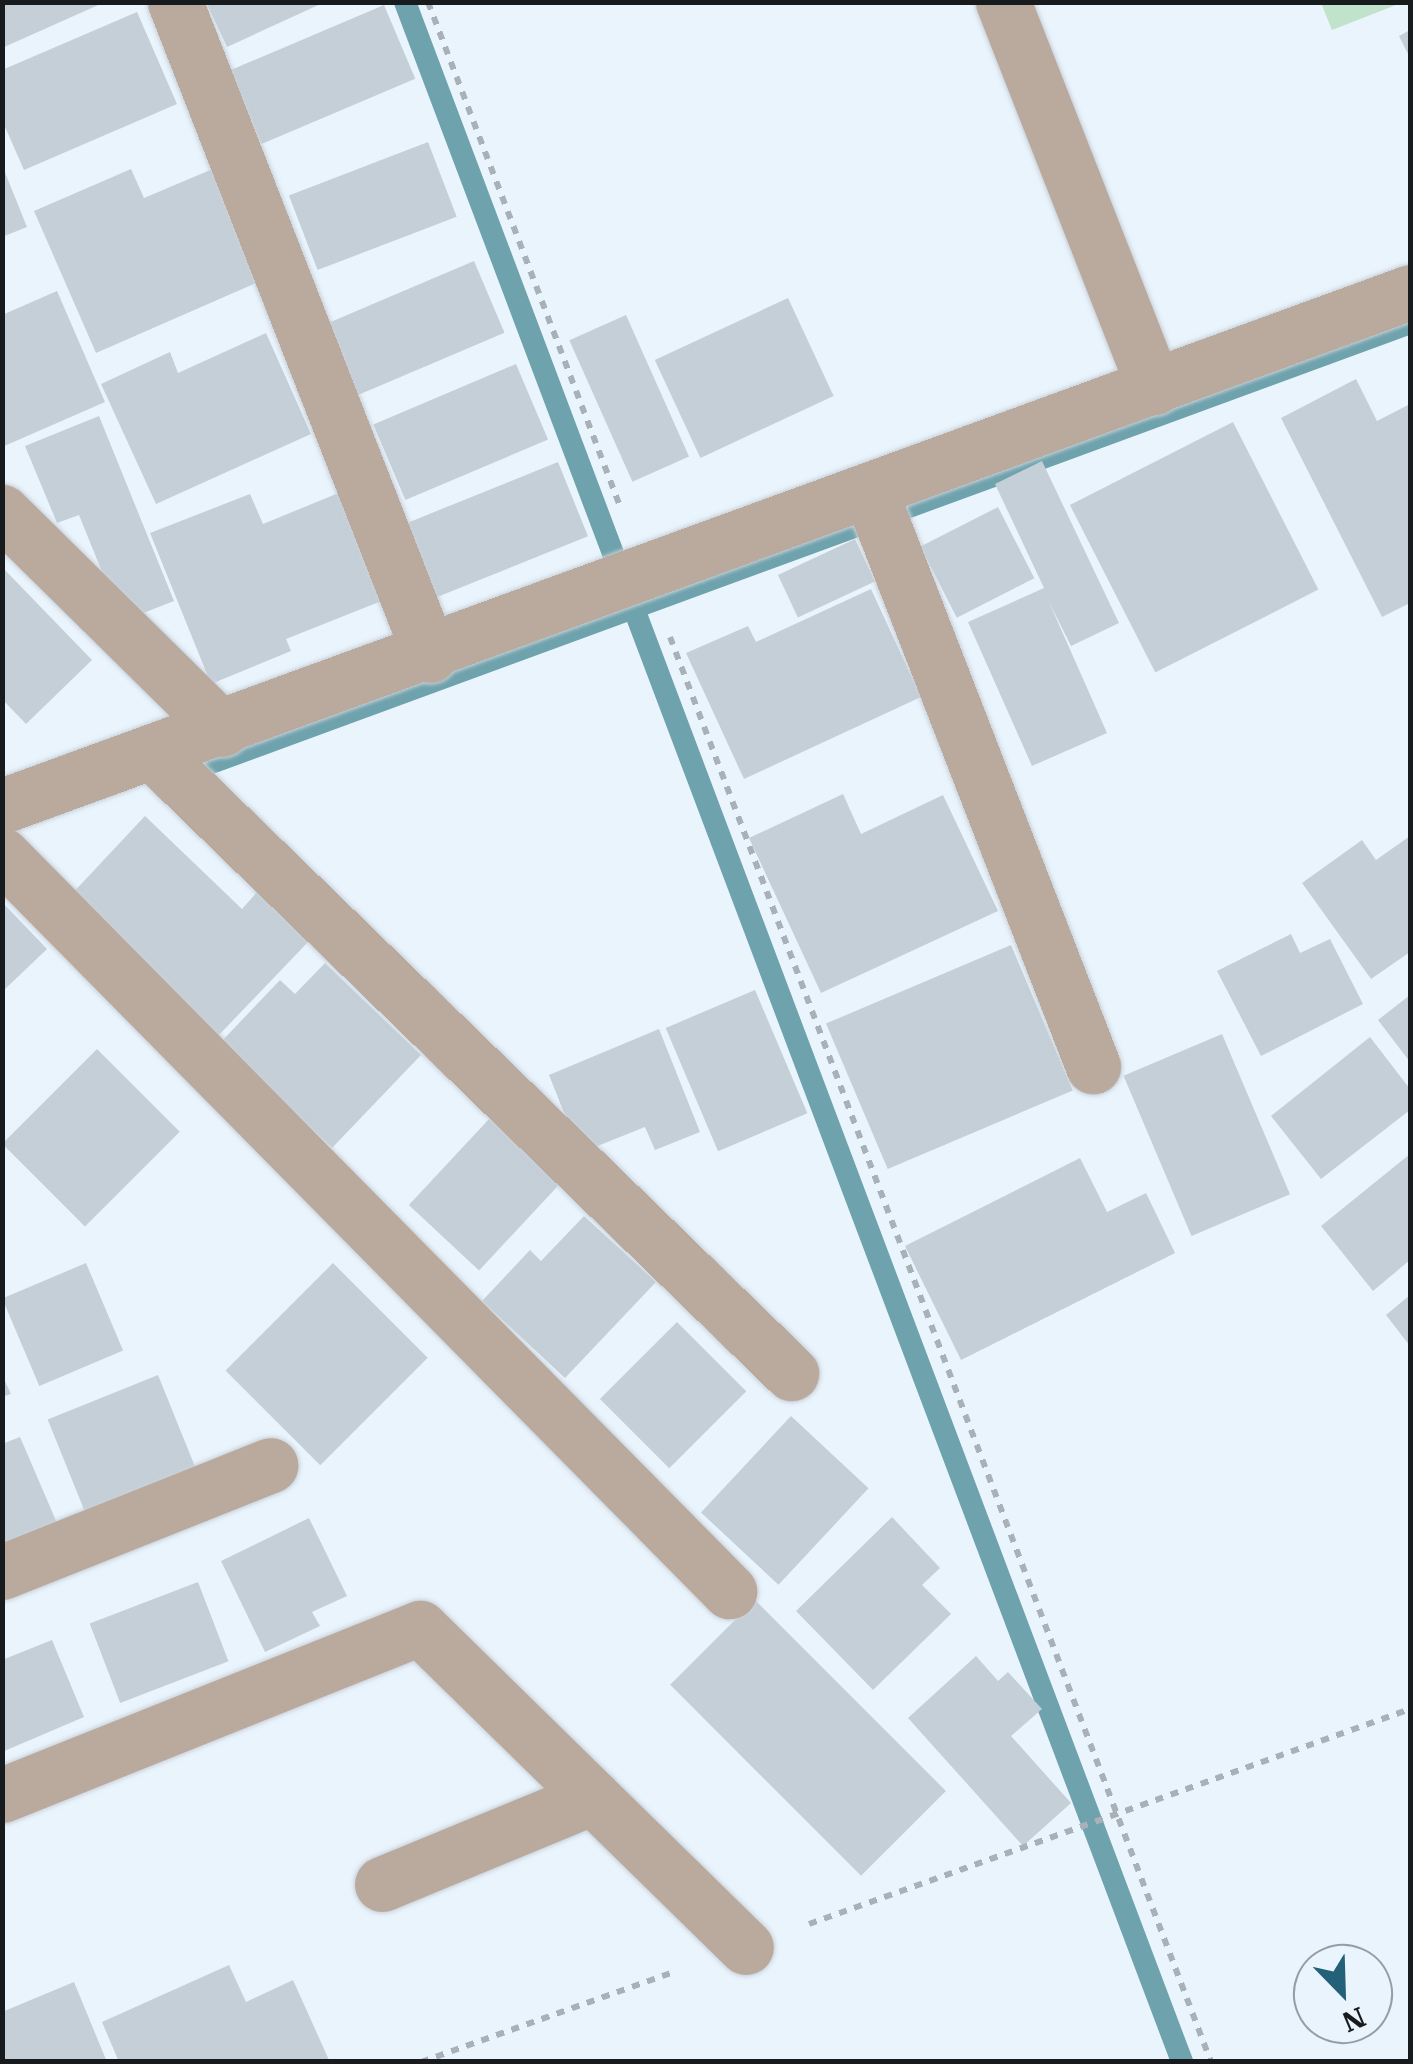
<!DOCTYPE html>
<style>
body{margin:0}
#map{position:relative;width:1413px;height:2064px;overflow:hidden;background:#eaf4fd;font-family:"IBM Plex Serif",serif}
div>[style]{position:absolute}
[style*='--x']{left:calc(var(--x)*1px);top:calc(var(--y)*1px);width:calc(var(--w)*1px);rotate:calc(var(--a)*1deg)}
.green>*{inset:0;background:#c2e3cb}
.stream>*{height:22px;margin:-11px;padding:0 11px;transform-origin:11px;border-radius:11px;background:#6ea2ac}
.building>*{inset:0;background:#c5cfd8;transform-origin:0 0}
.path>*{height:6px;margin-top:-3px;transform-origin:0;background:repeating-linear-gradient(90deg,#a9b1b8 0 8px,transparent 0 16px)}
.roads{filter:drop-shadow(0 0 2px #c8d1d9) drop-shadow(0 0 2px #c8d1d9)}
.minor>*{height:55px;margin:-27.5px;padding:0 27.5px;transform-origin:27.5px;border-radius:27.5px;background:#baa99d}
span{translate:-50% -50%;white-space:nowrap;text-align:center;line-height:1.15;-webkit-text-stroke:10px #eaf4fd;paint-order:stroke}
.frame{position:absolute;inset:0;border:5px solid #171b1e;pointer-events:none}
.north{position:absolute;left:1293px;top:1944px;width:100px;height:100px;box-sizing:border-box;background:#eaf4fd;border:2px solid #969da4;border-radius:50%;rotate:157deg;font-size:28px;font-weight:700;line-height:40px;text-align:center;color:#171b1e}
.north::after{content:'';display:block;margin:auto;width:35px;height:45px;background:#236178;clip-path:polygon(50% 0,100% 100%,50% 72%,0 100%)}
</style>
<div id="map">
<div class="green">
<i style="clip-path:polygon(1321px 3px,1401px 3px,1332px 30px)"></i>
</div>
<div class="stream">
<i style="--x:405;--y:2;--w:2202;--a:69.33"></i>
<i style="--x:203;--y:766;--w:1286;--a:-20.15"></i>
</div>
<div class="building">
<i style="clip-path:polygon(2px 2px,105px 2px,2px 48px)"></i>
<i style="clip-path:polygon(206px 2px,325px 2px,227px 47px)"></i>
<i style="left:384px;top:5px;width:80px;height:167px;rotate:67deg"></i>
<i style="clip-path:polygon(137px 12px,177px 104px,24px 170px,2px 120px,2px 70px)"></i>
<i style="clip-path:polygon(1410px 30px,1410px 58px,1399px 36px)"></i>
<i style="left:428px;top:142px;width:80px;height:149px;rotate:69deg"></i>
<i style="clip-path:polygon(2px 165px,27px 227px,2px 237px)"></i>
<i style="clip-path:polygon(215px 168px,263px 280px,96px 353px,34px 211px,131px 169px,144px 198px)"></i>
<i style="left:474px;top:261px;width:78px;height:159px;rotate:67deg"></i>
<i style="clip-path:polygon(57px 291px,105px 402px,2px 447px,2px 315px)"></i>
<i style="left:788px;top:298px;width:108px;height:147px;rotate:65deg"></i>
<i style="left:626px;top:315px;width:155px;height:62px;rotate:66deg"></i>
<i style="clip-path:polygon(266px 333px,311px 434px,156px 504px,101px 384px,170px 352px,178px 373px)"></i>
<i style="left:516px;top:364px;width:82px;height:155px;rotate:67deg"></i>
<i style="clip-path:polygon(1356px 379px,1377px 421px,1410px 404px,1410px 603px,1382px 617px,1281px 418px)"></i>
<i style="clip-path:polygon(99px 416px,174px 601px,133px 617px,113px 599px,79px 515px,57px 523px,25px 446px)"></i>
<i style="left:1233px;top:422px;width:188px;height:183px;rotate:63deg"></i>
<i style="clip-path:polygon(1042px 461px,1119px 623px,1071px 646px,1049px 602px,1107px 733px,1032px 766px,968px 622px,1044px 588px,995px 484px)"></i>
<i style="left:558px;top:462px;width:80px;height:164px;rotate:68deg"></i>
<i style="clip-path:polygon(341px 492px,384px 600px,286px 639px,291px 651px,211px 684px,150px 533px,250px 494px,263px 524px)"></i>
<i style="left:998px;top:507px;width:80px;height:87px;rotate:63deg"></i>
<i style="left:855px;top:539px;width:47px;height:85px;rotate:65deg"></i>
<i style="clip-path:polygon(2px 567px,92px 660px,26px 724px,2px 699px)"></i>
<i style="clip-path:polygon(871px 589px,921px 697px,744px 779px,686px 653px,748px 626px,756px 642px)"></i>
<i style="clip-path:polygon(843px 794px,861px 834px,943px 795px,998px 911px,821px 993px,749px 838px)"></i>
<i style="clip-path:polygon(145px 816px,242px 909px,257px 892px,309px 941px,217px 1037px,69px 897px)"></i>
<i style="clip-path:polygon(1410px 836px,1410px 952px,1371px 979px,1302px 883px,1362px 840px,1376px 860px)"></i>
<i style="clip-path:polygon(2px 902px,47px 949px,2px 992px)"></i>
<i style="clip-path:polygon(1291px 934px,1300px 953px,1330px 939px,1363px 1004px,1261px 1056px,1217px 971px)"></i>
<i style="left:1011px;top:945px;width:158px;height:201px;rotate:67deg"></i>
<i style="clip-path:polygon(325px 963px,421px 1055px,332px 1148px,221px 1042px,280px 980px,295px 994px)"></i>
<i style="left:755px;top:990px;width:134px;height:97px;rotate:67deg"></i>
<i style="clip-path:polygon(1410px 995px,1410px 1062px,1378px 1020px)"></i>
<i style="clip-path:polygon(659px 1029px,700px 1132px,655px 1150px,645px 1127px,580px 1153px,549px 1075px)"></i>
<i style="left:1222px;top:1034px;width:174px;height:107px;rotate:67deg"></i>
<i style="clip-path:polygon(1370px 1037px,1410px 1089px,1410px 1110px,1321px 1179px,1271px 1116px)"></i>
<i style="left:97px;top:1049px;width:117px;height:134px;rotate:45deg"></i>
<i style="left:490px;top:1118px;width:96px;height:119px;rotate:43deg"></i>
<i style="clip-path:polygon(1410px 1154px,1410px 1260px,1373px 1291px,1321px 1226px)"></i>
<i style="clip-path:polygon(1080px 1158px,1107px 1212px,1146px 1193px,1175px 1253px,961px 1360px,905px 1246px)"></i>
<i style="clip-path:polygon(584px 1216px,656px 1282px,565px 1378px,482px 1301px,530px 1250px,541px 1261px)"></i>
<i style="left:86px;top:1263px;width:95px;height:91px;rotate:67deg"></i>
<i style="left:333px;top:1263px;width:134px;height:152px;rotate:45deg"></i>
<i style="clip-path:polygon(1410px 1295px,1410px 1346px,1386px 1315px)"></i>
<i style="left:677px;top:1322px;width:98px;height:109px;rotate:45deg"></i>
<i style="clip-path:polygon(2px 1375px,11px 1394px,2px 1397px)"></i>
<i style="left:158px;top:1375px;width:100px;height:119px;rotate:68deg"></i>
<i style="left:791px;top:1416px;width:106px;height:132px;rotate:43deg"></i>
<i style="clip-path:polygon(20px 1437px,57px 1523px,2px 1547px,2px 1444px)"></i>
<i style="clip-path:polygon(892px 1517px,940px 1568px,922px 1585px,951px 1614px,873px 1690px,796px 1611px)"></i>
<i style="clip-path:polygon(309px 1518px,347px 1596px,312px 1612px,320px 1626px,265px 1652px,221px 1561px)"></i>
<i style="left:198px;top:1582px;width:85px;height:116px;rotate:69deg"></i>
<i style="left:755px;top:1600px;width:270px;height:120px;rotate:45deg"></i>
<i style="clip-path:polygon(52px 1640px,84px 1717px,2px 1752px,2px 1660px)"></i>
<i style="clip-path:polygon(976px 1656px,998px 1681px,1008px 1672px,1042px 1709px,1011px 1736px,1071px 1803px,1023px 1846px,908px 1718px)"></i>
<i style="clip-path:polygon(229px 1965px,246px 2002px,293px 1980px,329px 2060px,119px 2062px,102px 2022px)"></i>
<i style="clip-path:polygon(74px 1982px,107px 2062px,2px 2062px,2px 2012px)"></i>
</div>
<div class="path">
<i style="--x:428;--y:2;--w:542;--a:69.16"></i>
<i style="--x:670;--y:637;--w:1524;--a:69.21"></i>
<i style="--x:809;--y:1924;--w:638;--a:-19.68"></i>
<i style="--x:421;--y:2062;--w:269;--a:-19.6"></i>
</div>
<div class="roads">
<div class="minor">
<i style="--x:175;--y:2;--w:701;--a:68.67"></i>
<i style="--x:1003;--y:2;--w:414;--a:68.6"></i>
<i style="--x:871;--y:494;--w:614;--a:68.79"></i>
<i style="--x:2;--y:512;--w:309;--a:44.6"></i>
<i style="--x:153;--y:753;--w:890;--a:44.18"></i>
<i style="--x:2;--y:806;--w:1499;--a:-20.05"></i>
<i style="--x:2;--y:855;--w:1035;--a:45.35"></i>
<i style="--x:2;--y:1572;--w:289;--a:-21.7"></i>
<i style="--x:2;--y:1795;--w:450;--a:-21.8"></i>
<i style="--x:420;--y:1628;--w:456;--a:44.4"></i>
<i style="--x:382;--y:1884;--w:228;--a:-22.4"></i>
</div>
</div>
<div class="frame"></div>
<div class="north">N</div>
</div>
